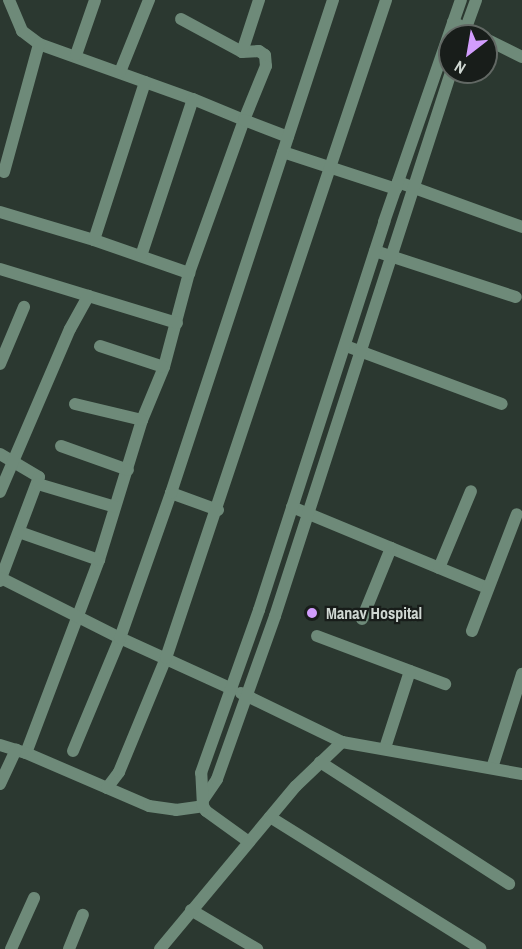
<!DOCTYPE html>
<style>
body{margin:0}
#map{position:relative;width:522px;height:949px;overflow:hidden;background:#2b3830;font-family:"Archivo Narrow",sans-serif}
div>[style]{position:absolute}
[style*='--x']{left:calc(var(--x)*1px);top:calc(var(--y)*1px);width:calc(var(--w)*1px);rotate:calc(var(--a)*1deg)}
.minor>*{height:12px;margin:-6px;padding:0 6px;transform-origin:6px;border-radius:6px;background:#6e8a79}
.tertiary>*{height:12px;margin:-6px;padding:0 6px;transform-origin:6px;border-radius:6px;background:#6e8a79}
.dots>*{width:16px;height:16px;translate:-50% -50%;box-sizing:border-box;border:3px solid #181d1a;border-radius:50%}
span{translate:-50% -50%;white-space:nowrap;text-align:center;line-height:1.15;-webkit-text-stroke:4.5px #181d1a;paint-order:stroke}
.poi-label{font-size:16px;color:#d0d8d3;font-weight:700}
.left{translate:0 -50%;text-align:left}
.north{position:absolute;left:438px;top:24px;width:60px;height:60px;box-sizing:border-box;background:#181d1a;border:2px solid #626864;border-radius:50%;rotate:211deg;font-size:16px;font-weight:700;line-height:24px;text-align:center;color:#d0d8d3}
.north::after{content:'';display:block;margin:auto;width:21px;height:27px;background:#d29dfd;clip-path:polygon(50% 0,100% 100%,50% 72%,0 100%)}
</style>
<div id="map">
<div class="minor">
<i style="--x:9;--y:0;--w:34;--a:67"></i>
<i style="--x:22;--y:31;--w:21;--a:37"></i>
<i style="--x:39;--y:44;--w:164;--a:19.7"></i>
<i style="--x:193;--y:99;--w:55;--a:22.4"></i>
<i style="--x:244;--y:120;--w:163;--a:109.8"></i>
<i style="--x:189;--y:273;--w:97;--a:104.9"></i>
<i style="--x:164;--y:367;--w:57;--a:112.5"></i>
<i style="--x:142;--y:420;--w:146;--a:107.1"></i>
<i style="--x:99;--y:560;--w:206;--a:110.7"></i>
<i style="--x:181;--y:19;--w:69;--a:28.4"></i>
<i style="--x:242;--y:52;--w:17;--a:-3"></i>
<i style="--x:259;--y:51;--w:7;--a:34"></i>
<i style="--x:265;--y:55;--w:11;--a:85"></i>
<i style="--x:266;--y:66;--w:58;--a:112.2"></i>
<i style="--x:244;--y:120;--w:47;--a:21.1"></i>
<i style="--x:453;--y:22;--w:31;--a:27"></i>
<i style="--x:486;--y:39;--w:40;--a:26.6"></i>
<i style="--x:242;--y:52;--w:55;--a:-71.9"></i>
<i style="--x:76;--y:55;--w:58;--a:-70.9"></i>
<i style="--x:120;--y:72;--w:78;--a:-68.1"></i>
<i style="--x:283;--y:152;--w:119;--a:18.1"></i>
<i style="--x:4;--y:172;--w:133;--a:-74.7"></i>
<i style="--x:398;--y:182;--w:132;--a:19.9"></i>
<i style="--x:0;--y:212;--w:98;--a:16.6"></i>
<i style="--x:94;--y:240;--w:101;--a:19.2"></i>
<i style="--x:94;--y:240;--w:166;--a:-72.1"></i>
<i style="--x:375;--y:251;--w:148;--a:18.1"></i>
<i style="--x:141;--y:256;--w:165;--a:-71.7"></i>
<i style="--x:0;--y:269;--w:185;--a:17"></i>
<i style="--x:100;--y:346;--w:67;--a:18.2"></i>
<i style="--x:346;--y:346;--w:166;--a:20.4"></i>
<i style="--x:0;--y:364;--w:62;--a:-67.2"></i>
<i style="--x:75;--y:404;--w:69;--a:13.4"></i>
<i style="--x:61;--y:446;--w:71;--a:19.7"></i>
<i style="--x:0;--y:454;--w:45;--a:30.5"></i>
<i style="--x:39;--y:477;--w:111;--a:110.6"></i>
<i style="--x:38;--y:484;--w:80;--a:16.6"></i>
<i style="--x:0;--y:492;--w:177;--a:-66.8"></i>
<i style="--x:70;--y:329;--w:38;--a:-61"></i>
<i style="--x:171;--y:493;--w:50;--a:19.9"></i>
<i style="--x:292;--y:507;--w:212;--a:22.5"></i>
<i style="--x:19;--y:532;--w:85;--a:19.3"></i>
<i style="--x:439;--y:568;--w:83;--a:-67.4"></i>
<i style="--x:1;--y:578;--w:133;--a:26.8"></i>
<i style="--x:120;--y:638;--w:123;--a:24.5"></i>
<i style="--x:362;--y:619;--w:77;--a:-67.8"></i>
<i style="--x:472;--y:631;--w:125;--a:-69"></i>
<i style="--x:317;--y:636;--w:137;--a:20.6"></i>
<i style="--x:0;--y:745;--w:27;--a:17"></i>
<i style="--x:26;--y:753;--w:134;--a:23.3"></i>
<i style="--x:149;--y:806;--w:27;--a:8"></i>
<i style="--x:176;--y:810;--w:27;--a:-8"></i>
<i style="--x:385;--y:748;--w:81;--a:-72"></i>
<i style="--x:73;--y:751;--w:122;--a:-67.4"></i>
<i style="--x:120;--y:638;--w:154;--a:-70.6"></i>
<i style="--x:171;--y:493;--w:519;--a:-71.81"></i>
<i style="--x:320;--y:762;--w:225;--a:32.8"></i>
<i style="--x:492;--y:768;--w:99;--a:-72.3"></i>
<i style="--x:0;--y:784;--w:38;--a:-65"></i>
<i style="--x:107;--y:788;--w:20;--a:-53"></i>
<i style="--x:119;--y:772;--w:123;--a:-67.6"></i>
<i style="--x:166;--y:658;--w:694;--a:-71.51"></i>
<i style="--x:270;--y:817;--w:248;--a:32"></i>
<i style="--x:191;--y:910;--w:77;--a:30.6"></i>
<i style="--x:11;--y:949;--w:56;--a:-65.7"></i>
<i style="--x:69;--y:949;--w:37;--a:-68"></i>
</div>
<div class="tertiary">
<i style="--x:463;--y:36;--w:38;--a:-70"></i>
<i style="--x:241;--y:693;--w:112;--a:25.9"></i>
<i style="--x:342;--y:742;--w:183;--a:10.1"></i>
<i style="--x:203;--y:800;--w:25;--a:-56"></i>
<i style="--x:217;--y:779;--w:173;--a:-70.4"></i>
<i style="--x:275;--y:616;--w:572;--a:-72.07"></i>
<i style="--x:249;--y:842;--w:53;--a:-144.2"></i>
<i style="--x:206;--y:811;--w:6;--a:-121"></i>
<i style="--x:203;--y:806;--w:33;--a:-93"></i>
<i style="--x:201;--y:773;--w:173;--a:-70.4"></i>
<i style="--x:259;--y:610;--w:408;--a:-72.1"></i>
<i style="--x:384;--y:222;--w:235;--a:-70.9"></i>
<i style="--x:160;--y:949;--w:212;--a:-50.2"></i>
<i style="--x:296;--y:786;--w:64;--a:-43.7"></i>
</div>
<div class="dots">
<i style="left:312px;top:613px;background:#d29dfd"></i>
</div>
<div class="poi-label">
<span class="left" style="left:326px;top:613px">Manav Hospital</span>
</div>
<div class="north">N</div>
</div>
